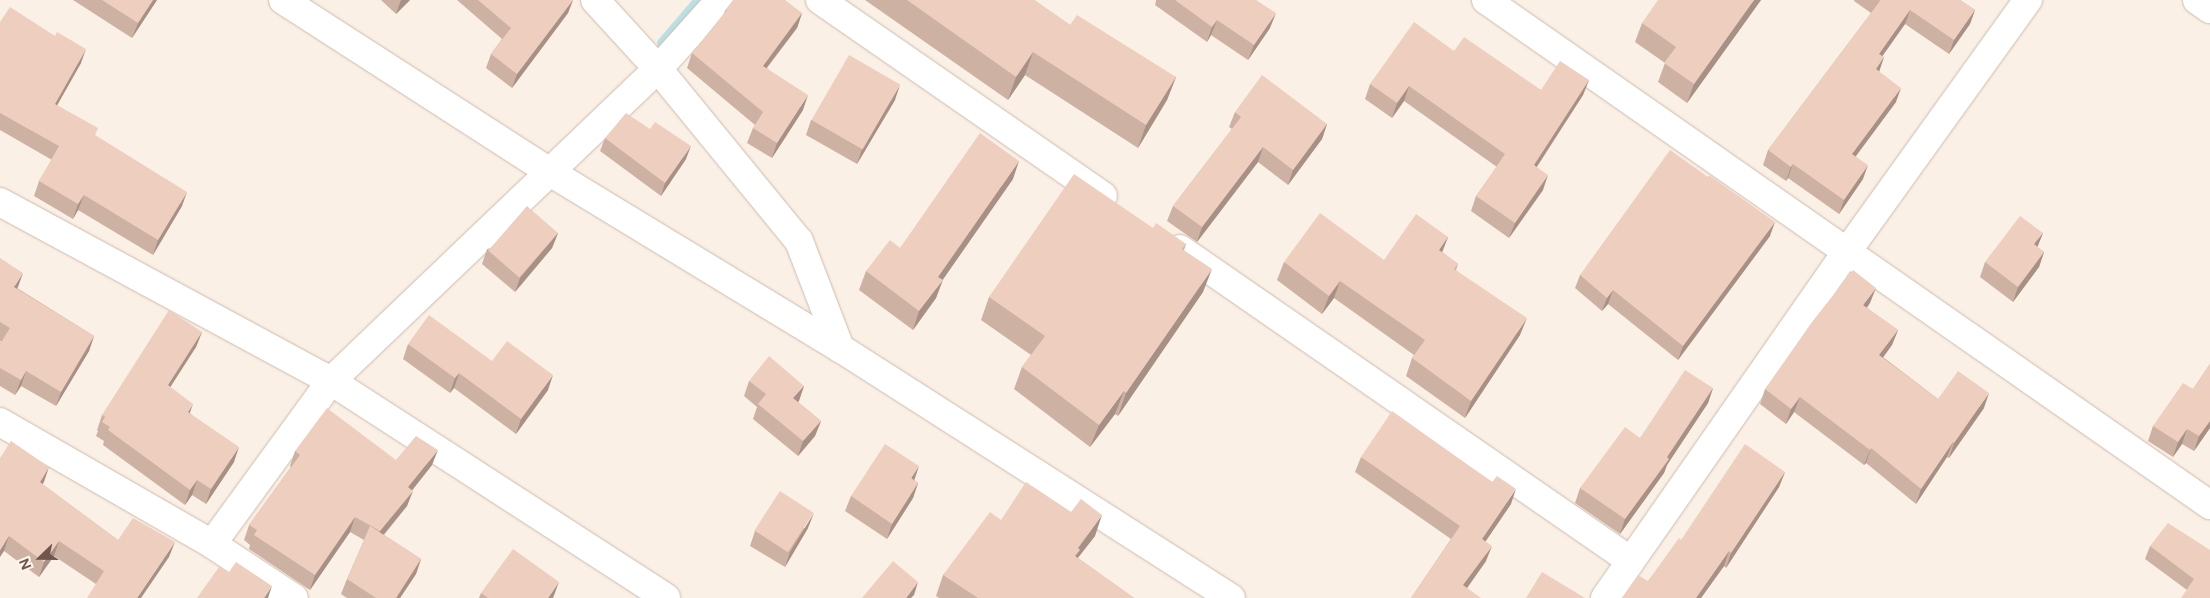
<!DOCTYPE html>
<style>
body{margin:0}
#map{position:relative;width:2210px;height:598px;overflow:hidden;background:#fbf0e5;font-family:Figtree,sans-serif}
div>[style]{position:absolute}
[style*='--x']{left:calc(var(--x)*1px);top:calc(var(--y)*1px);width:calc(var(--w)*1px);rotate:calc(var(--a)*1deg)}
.stream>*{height:10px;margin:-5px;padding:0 5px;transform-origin:5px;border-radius:5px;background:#bbe0e3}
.roads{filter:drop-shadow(0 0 1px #cdbaaf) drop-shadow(0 0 1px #cdbaaf)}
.street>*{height:28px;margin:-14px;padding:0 14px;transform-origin:14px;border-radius:14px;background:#fff}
.secondary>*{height:28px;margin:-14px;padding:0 14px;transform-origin:14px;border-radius:14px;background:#fff}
.wall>*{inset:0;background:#cdb1a3}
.shaded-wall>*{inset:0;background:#a79085}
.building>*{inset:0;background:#eecebe;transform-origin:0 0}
span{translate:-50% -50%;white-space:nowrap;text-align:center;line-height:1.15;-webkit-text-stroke:4px #fef5eb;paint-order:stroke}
.north{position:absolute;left:15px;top:533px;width:50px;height:50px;-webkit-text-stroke:4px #fef5eb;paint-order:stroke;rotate:248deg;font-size:14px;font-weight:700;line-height:20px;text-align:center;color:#71564c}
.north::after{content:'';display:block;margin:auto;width:18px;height:22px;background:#71564c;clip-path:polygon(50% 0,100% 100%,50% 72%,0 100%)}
</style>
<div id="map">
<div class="stream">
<i style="--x:662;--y:43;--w:57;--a:-49.3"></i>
</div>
<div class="roads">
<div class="street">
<i style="--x:820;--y:0;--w:344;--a:34.7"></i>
<i style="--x:1486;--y:0;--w:883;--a:34.9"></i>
<i style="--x:2197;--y:0;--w:16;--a:35"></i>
<i style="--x:0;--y:202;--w:376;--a:28.4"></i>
<i style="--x:331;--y:381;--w:399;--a:32.9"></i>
<i style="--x:1180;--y:249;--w:548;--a:34.68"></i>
<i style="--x:0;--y:422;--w:245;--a:29.9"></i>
<i style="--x:212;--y:544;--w:98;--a:33.4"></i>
<i style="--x:212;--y:544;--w:202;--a:-53.9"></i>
<i style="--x:331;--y:381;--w:452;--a:-43.7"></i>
<i style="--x:658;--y:69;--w:93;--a:-48.1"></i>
<i style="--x:1605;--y:598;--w:421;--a:-55.1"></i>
<i style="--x:1846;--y:253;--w:312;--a:-54.3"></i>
</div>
<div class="secondary">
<i style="--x:283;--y:0;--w:318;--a:32.8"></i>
<i style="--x:550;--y:172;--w:339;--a:31.3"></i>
<i style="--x:840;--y:348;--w:464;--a:32.6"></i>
<i style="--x:595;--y:0;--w:93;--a:47.6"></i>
<i style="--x:658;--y:69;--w:222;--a:50.7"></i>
<i style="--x:799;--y:241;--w:115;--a:69"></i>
</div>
</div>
<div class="wall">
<i style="clip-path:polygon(73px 0,157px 0,132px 38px)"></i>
<i style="clip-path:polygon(381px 0,410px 0,396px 14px)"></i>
<i style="clip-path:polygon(457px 0,573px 0,568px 13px,512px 88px,486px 68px,491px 54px,502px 39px)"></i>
<i style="clip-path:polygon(865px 0,1034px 0,1070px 25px,1176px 77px,1167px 100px,1138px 148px,1025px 75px,1008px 100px)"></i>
<i style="clip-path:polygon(1156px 0,1256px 0,1270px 28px,1248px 60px,1211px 35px,1207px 42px,1155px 5px,1156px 1px)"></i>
<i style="clip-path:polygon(1761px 0,1687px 103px,1658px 82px,1665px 63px,1635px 42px,1642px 23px)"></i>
<i style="clip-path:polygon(1854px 0,1960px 0,1975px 10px,1970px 24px,1949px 54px,1905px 24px,1882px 56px,1884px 57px,1879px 71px,1896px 102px,1856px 156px,1863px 179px,1839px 214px,1788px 178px,1786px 181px,1763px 165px,1768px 150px,1871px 13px,1854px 1px)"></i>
<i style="clip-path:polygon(726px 9px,802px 13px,797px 28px,767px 68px,803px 110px,772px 158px,747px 143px,753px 128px,755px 125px,687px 68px,692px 53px,723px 15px)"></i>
<i style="clip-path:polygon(0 22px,81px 63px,57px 105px,182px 206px,153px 255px,78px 210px,73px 219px,34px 196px,39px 181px,52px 160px,0 130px)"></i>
<i style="clip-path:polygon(1454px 51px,1541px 90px,1589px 80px,1583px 95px,1537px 167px,1543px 190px,1509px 238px,1471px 211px,1476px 196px,1497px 167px,1404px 101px,1392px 118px,1365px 99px,1370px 84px)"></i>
<i style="clip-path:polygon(895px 100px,857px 164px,806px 135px,811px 120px)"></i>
<i style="clip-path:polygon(1235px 112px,1327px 124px,1322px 139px,1288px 185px,1258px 162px,1197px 242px,1167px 221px,1173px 206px,1232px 129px,1229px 127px)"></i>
<i style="clip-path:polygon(605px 138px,686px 159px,661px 196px,600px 151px)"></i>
<i style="clip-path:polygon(1708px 177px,1770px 236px,1678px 360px,1608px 304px,1602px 311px,1575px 288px,1580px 275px)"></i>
<i style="clip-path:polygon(1013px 179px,942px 280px,936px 298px,913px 330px,859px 290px,866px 271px,900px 248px)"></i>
<i style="clip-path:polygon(1153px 228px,1186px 244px,1184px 250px,1203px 292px,1118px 416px,1115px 414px,1090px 447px,1014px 389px,1022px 367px,1031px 355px,981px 320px,989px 297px)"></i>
<i style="clip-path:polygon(558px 233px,552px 248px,515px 292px,482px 264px,487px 249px)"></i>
<i style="clip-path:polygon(2043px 233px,2037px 247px,2044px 252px,2039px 267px,2013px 302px,1980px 277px,1985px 262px)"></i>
<i style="clip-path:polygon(1448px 237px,1442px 252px,1458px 264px,1456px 270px,1520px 335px,1465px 418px,1406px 376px,1412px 358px,1414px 355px,1334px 298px,1322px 314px,1277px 280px,1284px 262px,1384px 260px)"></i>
<i style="clip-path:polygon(0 258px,17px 288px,94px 336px,89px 351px,56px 406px,21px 386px,15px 395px,0 386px,0 344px,1px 341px,0 341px)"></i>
<i style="clip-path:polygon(1870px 303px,1867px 308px,1898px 330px,1892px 345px,1883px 357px,1938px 399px,1984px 408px,1949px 458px,1947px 457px,1916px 504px,1866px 463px,1864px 465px,1794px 412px,1786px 424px,1760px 404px,1765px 389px)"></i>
<i style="clip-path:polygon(202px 332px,196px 347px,170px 387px,190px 413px,234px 462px,206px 504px,192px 495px,185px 505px,103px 445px,104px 441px,96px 436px,98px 431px,97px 430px,102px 415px)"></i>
<i style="clip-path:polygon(408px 344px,548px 390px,516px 434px,454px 388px,450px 393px,403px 359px)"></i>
<i style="clip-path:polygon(2210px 364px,2210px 428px,2194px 451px,2182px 444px,2173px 457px,2148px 441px,2153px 426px,2193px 389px)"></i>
<i style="clip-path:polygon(749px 381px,804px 386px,798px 402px,821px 421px,815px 436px,798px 456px,753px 419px,757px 407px,744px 396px)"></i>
<i style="clip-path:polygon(1713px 388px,1708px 403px,1667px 465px,1664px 473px,1620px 534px,1575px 503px,1580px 488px,1640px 438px)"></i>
<i style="clip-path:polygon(11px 441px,44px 482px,42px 484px,118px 540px,169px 557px,96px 584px,54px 556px,39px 577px,4px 551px)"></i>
<i style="clip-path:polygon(295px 451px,396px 460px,432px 465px,412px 490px,407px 506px,384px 535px,421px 559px,416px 574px,400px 598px,347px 598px,341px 594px,347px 579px,364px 540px,350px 532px,310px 590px,249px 549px,250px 545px,244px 540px,249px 525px,291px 467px,290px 466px)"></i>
<i style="clip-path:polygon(1361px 457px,1511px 504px,1485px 542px,1486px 561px,1467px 588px,1411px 598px,1451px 539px,1355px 472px)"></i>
<i style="clip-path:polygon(1785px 472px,1779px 487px,1726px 568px,1724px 566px,1701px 598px,1622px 598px,1648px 581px,1681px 540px)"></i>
<i style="clip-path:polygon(914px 480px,918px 483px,913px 498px,887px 539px,845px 511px,851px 496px)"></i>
<i style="clip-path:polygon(1001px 520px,1095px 536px,1078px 558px,1134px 598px,939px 598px,936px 596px,943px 575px)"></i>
<i style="clip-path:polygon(808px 528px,785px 567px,750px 546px,755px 531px)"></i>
<i style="clip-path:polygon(2150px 546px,2210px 550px,2210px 598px,2187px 590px,2145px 559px)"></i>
<i style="clip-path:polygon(481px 593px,553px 598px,479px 598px)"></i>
</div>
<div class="shaded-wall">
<i style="clip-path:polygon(153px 0,157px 0,132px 38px,138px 23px)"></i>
<i style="clip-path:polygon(401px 0,410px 0,396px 14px)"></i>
<i style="clip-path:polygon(573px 0,568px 13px,512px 88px,517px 74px)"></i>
<i style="clip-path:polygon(1754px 0,1761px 0,1687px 103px,1694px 84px)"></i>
<i style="clip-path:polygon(1910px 10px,1905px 24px,1874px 68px,1879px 54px)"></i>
<i style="clip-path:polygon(1975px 10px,1970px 24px,1949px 54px,1954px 40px)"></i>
<i style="clip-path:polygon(802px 13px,797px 28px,757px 80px,763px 66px)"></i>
<i style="clip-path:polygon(1276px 13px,1270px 28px,1248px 60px,1254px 45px)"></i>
<i style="clip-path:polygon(1217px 20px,1211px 35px,1207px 42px,1212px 27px)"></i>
<i style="clip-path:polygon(86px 49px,81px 63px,50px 118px,55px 104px)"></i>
<i style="clip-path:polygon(1033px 52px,1025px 75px,1008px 100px,1016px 77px)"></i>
<i style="clip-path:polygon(1884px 57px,1879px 72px,1876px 69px)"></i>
<i style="clip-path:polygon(1176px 77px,1167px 100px,1138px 148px,1146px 125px)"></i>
<i style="clip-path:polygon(1589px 80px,1583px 95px,1528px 180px,1534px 165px)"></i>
<i style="clip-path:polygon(900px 85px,895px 100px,857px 164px,862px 149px)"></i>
<i style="clip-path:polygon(1409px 86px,1404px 101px,1392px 118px,1397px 103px)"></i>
<i style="clip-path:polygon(1901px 88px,1896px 102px,1847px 168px,1852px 154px)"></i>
<i style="clip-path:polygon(808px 95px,803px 110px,772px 158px,777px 143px)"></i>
<i style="clip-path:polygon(1327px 124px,1322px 139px,1288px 185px,1293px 170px)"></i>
<i style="clip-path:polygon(691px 146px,686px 159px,661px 196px,665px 183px)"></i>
<i style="clip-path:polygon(1263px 147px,1258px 162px,1197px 242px,1202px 227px)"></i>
<i style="clip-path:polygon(1019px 161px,1013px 179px,935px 291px,943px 280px,936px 298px,913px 330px,919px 311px,938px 277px)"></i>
<i style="clip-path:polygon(1793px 164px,1788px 178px,1786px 181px,1791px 167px)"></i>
<i style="clip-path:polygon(1868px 165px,1863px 179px,1839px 214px,1844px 200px)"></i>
<i style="clip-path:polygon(1548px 175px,1543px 190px,1509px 238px,1515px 223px)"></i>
<i style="clip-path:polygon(187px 192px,182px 206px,153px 255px,158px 240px)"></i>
<i style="clip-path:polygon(84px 195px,78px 210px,73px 219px,78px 204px)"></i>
<i style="clip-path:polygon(1775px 222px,1770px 236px,1678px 360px,1683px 346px)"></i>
<i style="clip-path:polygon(558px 233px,552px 248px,515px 292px,520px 278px)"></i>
<i style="clip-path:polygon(2043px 233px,2037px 248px,2034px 244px)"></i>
<i style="clip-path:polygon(1448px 237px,1441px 255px,1439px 250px)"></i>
<i style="clip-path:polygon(2044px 252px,2039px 267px,2013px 302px,2018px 287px)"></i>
<i style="clip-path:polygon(1212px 269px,1203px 292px,1118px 416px,1126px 393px)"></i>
<i style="clip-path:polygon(23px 273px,18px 287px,9px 302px,14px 287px)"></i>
<i style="clip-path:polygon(1340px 281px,1334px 298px,1322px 314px,1329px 296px)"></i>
<i style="clip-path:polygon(1876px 288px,1870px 303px,1857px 320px,1863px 305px)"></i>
<i style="clip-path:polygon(1613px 290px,1608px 304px,1602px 311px,1607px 298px)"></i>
<i style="clip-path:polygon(1527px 318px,1520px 335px,1465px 418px,1471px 401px)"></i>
<i style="clip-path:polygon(1898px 330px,1892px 345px,1874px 370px,1879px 355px)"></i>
<i style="clip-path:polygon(202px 332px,196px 347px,162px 400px,168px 385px)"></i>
<i style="clip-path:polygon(94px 336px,89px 351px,56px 406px,61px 392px)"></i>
<i style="clip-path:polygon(26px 371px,21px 386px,15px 395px,21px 380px)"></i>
<i style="clip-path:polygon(459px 373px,454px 388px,450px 393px,455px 378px)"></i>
<i style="clip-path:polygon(553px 375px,548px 390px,516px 434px,521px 419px)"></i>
<i style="clip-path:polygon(804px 386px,799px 401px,788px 413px,793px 398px)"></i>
<i style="clip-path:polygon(1713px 388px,1708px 403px,1667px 465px,1664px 473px,1620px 534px,1625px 519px,1667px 457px)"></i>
<i style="clip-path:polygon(1124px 391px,1115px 414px,1090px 447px,1099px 425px)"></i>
<i style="clip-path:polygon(1989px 393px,1984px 408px,1949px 458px,1954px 443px)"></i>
<i style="clip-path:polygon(1800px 397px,1794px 412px,1786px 424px,1791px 409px)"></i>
<i style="clip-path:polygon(193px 404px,188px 418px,188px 412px)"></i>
<i style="clip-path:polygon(821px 421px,815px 436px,798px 456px,803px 441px)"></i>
<i style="clip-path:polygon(2210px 421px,2210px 428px,2194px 451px,2199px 436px)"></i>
<i style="clip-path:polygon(2187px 429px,2182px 444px,2173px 457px,2178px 442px)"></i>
<i style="clip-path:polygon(1953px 442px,1947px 457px,1916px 504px,1921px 489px)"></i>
<i style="clip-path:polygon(239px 447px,234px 462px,206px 504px,211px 489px)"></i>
<i style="clip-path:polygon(1871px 448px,1866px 463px,1864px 465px,1870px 450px)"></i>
<i style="clip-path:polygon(438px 450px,432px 465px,403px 502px,408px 487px)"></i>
<i style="clip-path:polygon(919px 466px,914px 481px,911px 478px)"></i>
<i style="clip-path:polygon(49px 467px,44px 482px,34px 497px,40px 482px)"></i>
<i style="clip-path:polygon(1785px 472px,1779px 487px,1726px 568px,1731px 553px)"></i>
<i style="clip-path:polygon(197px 480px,192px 495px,185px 505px,190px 490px)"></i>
<i style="clip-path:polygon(918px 483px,913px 498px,887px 539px,892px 524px)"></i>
<i style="clip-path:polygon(1516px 489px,1511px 504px,1477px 554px,1482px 539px)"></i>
<i style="clip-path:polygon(413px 491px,407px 506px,374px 546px,380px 531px)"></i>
<i style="clip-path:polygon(814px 513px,808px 528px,785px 567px,790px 552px)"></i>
<i style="clip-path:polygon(1102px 515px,1095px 536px,1076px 560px,1067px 577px,1078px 548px)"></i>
<i style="clip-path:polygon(355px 517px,350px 532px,310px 590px,315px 575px)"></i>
<i style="clip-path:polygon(9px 536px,4px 551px,0 557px,0 550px)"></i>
<i style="clip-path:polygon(59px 541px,54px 556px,39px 577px,44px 562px)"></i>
<i style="clip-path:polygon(175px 542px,169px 557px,141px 598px,137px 598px)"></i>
<i style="clip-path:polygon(1492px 546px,1486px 561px,1460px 598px,1463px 585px)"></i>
<i style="clip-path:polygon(1729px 551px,1724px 566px,1701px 598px,1696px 598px)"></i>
<i style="clip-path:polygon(421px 559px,416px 574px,400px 598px,396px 598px)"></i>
<i style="clip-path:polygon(559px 582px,553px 598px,548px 598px)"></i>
<i style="clip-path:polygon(918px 582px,914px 595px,911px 598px,906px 598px)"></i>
<i style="clip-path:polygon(272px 586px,268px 598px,264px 598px)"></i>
</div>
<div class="building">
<i style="clip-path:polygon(102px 0,153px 0,138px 23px)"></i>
<i style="clip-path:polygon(478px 0,573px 0,517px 74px,491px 54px,511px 28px)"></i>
<i style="clip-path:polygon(733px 0,785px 0,802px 13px,763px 66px,808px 95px,777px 143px,753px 128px,763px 112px,692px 53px,727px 10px,726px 9px)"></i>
<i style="clip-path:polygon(907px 0,1034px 0,1070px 25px,1077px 15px,1176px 77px,1146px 125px,1033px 52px,1016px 77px)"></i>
<i style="clip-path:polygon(1175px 0,1256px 0,1276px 13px,1254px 45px,1217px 20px,1212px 27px)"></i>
<i style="clip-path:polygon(1658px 0,1754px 0,1694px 84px,1664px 63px,1676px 47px,1642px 23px)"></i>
<i style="clip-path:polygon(1879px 0,1960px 0,1975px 10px,1954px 40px,1910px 10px,1879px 54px,1884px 57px,1876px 69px,1901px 88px,1852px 154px,1868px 165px,1844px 200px,1793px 164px,1791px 167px,1768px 150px,1880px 1px)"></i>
<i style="clip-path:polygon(10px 7px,55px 36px,57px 32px,86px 49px,55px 104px,98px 128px,95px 135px,187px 192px,158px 240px,84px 195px,78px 204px,39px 181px,59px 146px,0 113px,0 22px)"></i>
<i style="clip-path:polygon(1414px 22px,1454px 51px,1464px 37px,1541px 90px,1560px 61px,1589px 80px,1534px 165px,1548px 175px,1515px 223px,1476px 196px,1505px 154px,1409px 86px,1397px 103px,1370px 84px)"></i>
<i style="left:849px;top:55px;width:59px;height:75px;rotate:30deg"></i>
<i style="clip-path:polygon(1262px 75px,1327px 124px,1293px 170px,1263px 147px,1202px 227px,1173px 206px,1241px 117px,1235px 112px)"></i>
<i style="clip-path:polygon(626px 113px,650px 129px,655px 122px,691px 146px,665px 183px,605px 138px)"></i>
<i style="clip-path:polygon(980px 133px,1019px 161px,938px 277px,943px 280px,919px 311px,866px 271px,890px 240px,900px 248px)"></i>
<i style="clip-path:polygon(1670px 150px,1708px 177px,1709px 175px,1775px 222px,1683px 346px,1613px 290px,1607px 298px,1580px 275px)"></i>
<i style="clip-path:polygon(1074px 174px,1153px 228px,1156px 223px,1186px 244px,1182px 249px,1212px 269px,1126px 393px,1124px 391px,1099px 425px,1022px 367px,1045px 336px,989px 297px)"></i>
<i style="left:527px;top:206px;width:41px;height:59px;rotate:41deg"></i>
<i style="clip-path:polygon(1320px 213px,1384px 260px,1416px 214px,1448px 237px,1439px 250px,1458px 264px,1454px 269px,1527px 318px,1471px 401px,1412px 358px,1425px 340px,1340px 281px,1329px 296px,1284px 262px)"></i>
<i style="clip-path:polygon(2020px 216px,2043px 233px,2034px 244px,2044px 252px,2018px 287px,1985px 262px)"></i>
<i style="clip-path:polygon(0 258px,23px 273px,14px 287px,94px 336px,61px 392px,26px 371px,21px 380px,0 368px,0 344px,10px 328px,0 322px)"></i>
<i style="clip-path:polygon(1853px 270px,1876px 288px,1863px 305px,1898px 330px,1879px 355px,1938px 399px,1958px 371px,1989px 393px,1954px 443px,1953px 442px,1921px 489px,1871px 448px,1870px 450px,1800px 397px,1791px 409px,1765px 389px,1812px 322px)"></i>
<i style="clip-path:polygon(169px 310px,202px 332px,168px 385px,193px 404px,188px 412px,239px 447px,211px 489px,197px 480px,190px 490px,108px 430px,110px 427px,102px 422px,105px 417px,102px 415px)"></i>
<i style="clip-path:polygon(429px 315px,492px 361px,507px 341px,553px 375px,521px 419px,459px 373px,455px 378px,408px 344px)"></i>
<i style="clip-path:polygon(769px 356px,804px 386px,793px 398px,821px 421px,803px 441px,758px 404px,766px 394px,749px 381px)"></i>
<i style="clip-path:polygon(2210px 364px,2210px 421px,2199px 436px,2187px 429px,2178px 442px,2153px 426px,2183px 383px,2193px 389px)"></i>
<i style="clip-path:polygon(1685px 370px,1713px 388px,1667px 457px,1669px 459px,1625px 519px,1580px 488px,1625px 427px,1640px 438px)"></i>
<i style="clip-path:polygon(327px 408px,396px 460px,416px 436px,438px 450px,408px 487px,413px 491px,380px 531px,355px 517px,315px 575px,254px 535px,257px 530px,249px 525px,300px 455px,295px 451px)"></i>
<i style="clip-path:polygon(1392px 411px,1492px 482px,1497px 476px,1516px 489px,1482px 539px,1492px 546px,1463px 585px,1481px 598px,1411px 598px,1460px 526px,1361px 457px)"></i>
<i style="clip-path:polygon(11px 441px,49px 467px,40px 482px,118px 540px,133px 518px,175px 542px,137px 598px,87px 598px,104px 571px,59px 541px,44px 562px,9px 536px,0 550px,0 458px)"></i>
<i style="clip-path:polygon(885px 444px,919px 466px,911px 478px,918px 483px,892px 524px,851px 496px)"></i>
<i style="clip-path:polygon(1745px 444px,1785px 472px,1731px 553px,1729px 551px,1696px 598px,1622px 598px,1638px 575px,1648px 581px,1679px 538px,1681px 540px)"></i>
<i style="clip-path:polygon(1026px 482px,1071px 512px,1081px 499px,1102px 515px,1078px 548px,1080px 550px,1075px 556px,1134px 598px,978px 598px,943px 575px,990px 512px,1001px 520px)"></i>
<i style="left:780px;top:491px;width:40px;height:47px;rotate:33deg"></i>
<i style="clip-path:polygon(2168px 523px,2210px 550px,2210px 598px,2181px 598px,2194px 579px,2150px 546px)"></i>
<i style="clip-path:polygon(370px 526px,421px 559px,396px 598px,376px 598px,347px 579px)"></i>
<i style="clip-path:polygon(513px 549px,559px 582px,548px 598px,488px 598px,481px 593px)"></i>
<i style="clip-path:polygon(893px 561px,918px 582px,906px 598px,862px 598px)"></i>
<i style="clip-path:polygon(236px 562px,272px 586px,264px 598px,197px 598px,219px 567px,229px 572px)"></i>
<i style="clip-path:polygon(1542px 572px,1585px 598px,1526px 598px)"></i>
</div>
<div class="north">N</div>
</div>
